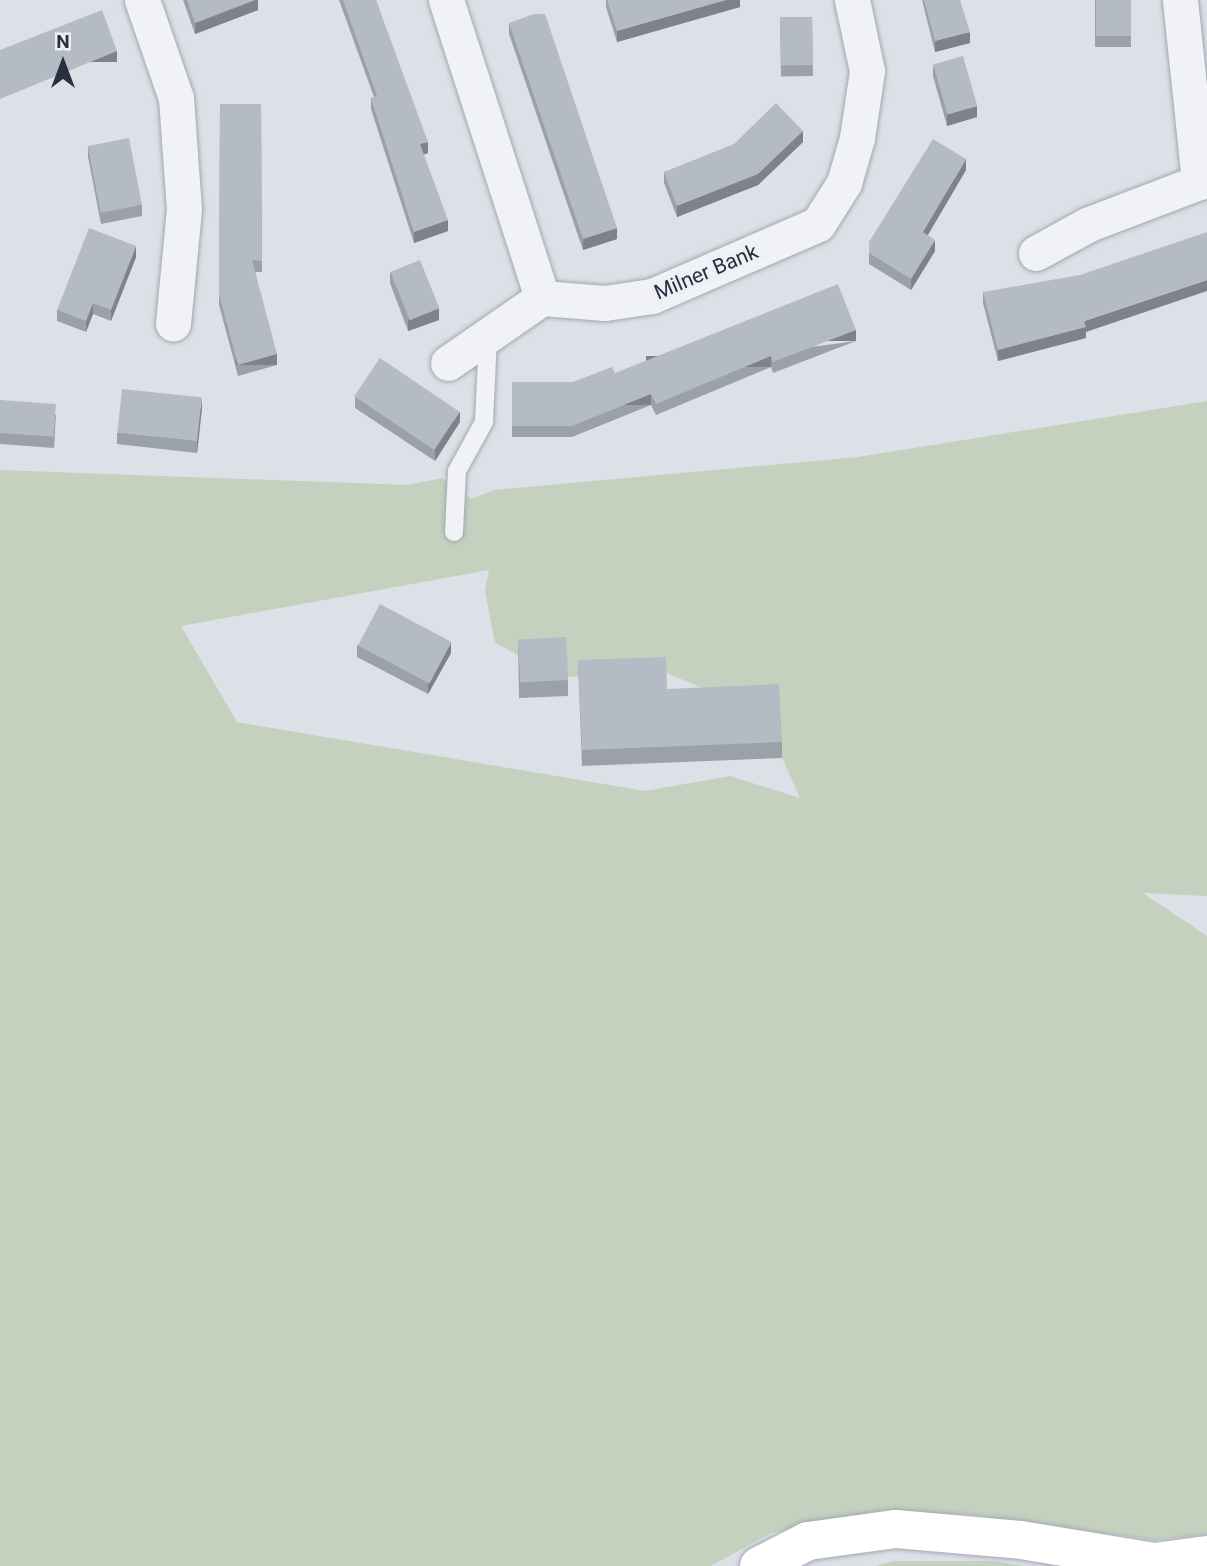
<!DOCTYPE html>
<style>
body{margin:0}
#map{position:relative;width:1207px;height:1566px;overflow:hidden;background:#dde1e7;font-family:Roboto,sans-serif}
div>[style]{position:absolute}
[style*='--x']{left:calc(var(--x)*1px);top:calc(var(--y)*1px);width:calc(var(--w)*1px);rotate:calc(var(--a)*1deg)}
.green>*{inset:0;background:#c4d1be}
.roads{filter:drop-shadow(0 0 2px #a2a8b1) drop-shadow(0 0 2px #a2a8b1)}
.lane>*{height:18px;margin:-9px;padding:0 9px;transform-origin:9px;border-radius:9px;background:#f0f2f5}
.street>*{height:35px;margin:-17.5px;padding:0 17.5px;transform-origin:17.5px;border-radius:17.5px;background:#f0f2f5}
.secondary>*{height:38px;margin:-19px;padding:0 19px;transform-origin:19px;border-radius:19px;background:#fff}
.wall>*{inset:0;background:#9ba1a9;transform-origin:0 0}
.shaded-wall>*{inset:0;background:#7e8389;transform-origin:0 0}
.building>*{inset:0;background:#b4bbc4;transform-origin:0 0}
span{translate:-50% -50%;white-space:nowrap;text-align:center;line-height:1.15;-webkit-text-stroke:7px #ecf0f5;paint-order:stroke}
.street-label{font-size:21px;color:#26303e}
.north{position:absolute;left:28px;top:28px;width:70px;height:70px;-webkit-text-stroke:5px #ecf0f5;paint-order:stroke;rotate:0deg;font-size:19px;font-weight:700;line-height:28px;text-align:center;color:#26303e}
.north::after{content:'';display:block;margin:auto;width:24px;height:32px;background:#26303e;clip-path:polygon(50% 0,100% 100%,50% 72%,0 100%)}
</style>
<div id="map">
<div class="green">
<i style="clip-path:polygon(evenodd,1207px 401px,1207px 896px,1143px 893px,1207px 936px,1207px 1534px,1155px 1540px,965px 1514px,860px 1516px,771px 1533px,711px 1566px,0 1566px,0 470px,408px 485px,442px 478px,472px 499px,494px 490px,858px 457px,1207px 401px,489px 570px,485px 591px,495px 643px,518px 655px,567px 677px,666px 673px,738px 702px,779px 701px,782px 758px,800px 798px,730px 776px,645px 791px,237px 722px,181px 626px,489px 570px)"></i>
<i style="clip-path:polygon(894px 1561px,993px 1561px,1024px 1566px,875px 1566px)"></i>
</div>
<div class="roads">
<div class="lane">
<i style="--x:454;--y:532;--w:61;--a:-87.2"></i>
<i style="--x:457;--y:471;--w:56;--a:-61.1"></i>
<i style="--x:484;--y:422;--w:86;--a:-87.3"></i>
</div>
<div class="street">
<i style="--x:142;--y:0;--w:104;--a:70.9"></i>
<i style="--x:176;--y:98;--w:111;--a:85.9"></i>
<i style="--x:184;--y:209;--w:115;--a:95.5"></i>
<i style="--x:446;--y:0;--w:313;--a:72.1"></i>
<i style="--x:542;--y:298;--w:63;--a:4.5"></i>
<i style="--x:605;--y:303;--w:48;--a:-8.5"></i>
<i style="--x:652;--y:296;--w:181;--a:-23.4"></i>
<i style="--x:818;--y:224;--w:49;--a:-57.6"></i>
<i style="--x:844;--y:183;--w:47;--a:-73.9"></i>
<i style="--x:857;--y:138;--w:68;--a:-81.5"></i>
<i style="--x:867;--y:71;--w:73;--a:-101.9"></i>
<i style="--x:1180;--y:0;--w:183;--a:84"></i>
<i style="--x:1036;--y:253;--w:60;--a:-28.7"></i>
<i style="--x:1089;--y:224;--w:126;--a:-20.9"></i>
<i style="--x:448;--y:363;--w:114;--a:-34.7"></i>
</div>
<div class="secondary">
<i style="--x:759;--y:1566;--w:55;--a:-27"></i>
<i style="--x:808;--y:1541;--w:89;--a:-7.8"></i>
<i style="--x:896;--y:1529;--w:125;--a:5"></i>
<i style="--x:1021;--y:1540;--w:135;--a:9.4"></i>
<i style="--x:1154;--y:1562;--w:53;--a:-7.5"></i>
</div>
</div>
<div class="wall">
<i style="clip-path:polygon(183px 0,258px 0,258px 10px,195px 34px)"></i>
<i style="clip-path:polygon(339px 0,376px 0,428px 153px,423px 154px,448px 231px,414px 243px,371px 109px,371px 98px,374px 97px)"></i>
<i style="clip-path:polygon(606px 0,740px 0,740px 7px,617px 42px,606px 7px)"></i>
<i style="clip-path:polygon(922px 0,960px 0,970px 43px,935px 52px)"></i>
<i style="left:1095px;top:0;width:36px;height:47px"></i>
<i style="left:812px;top:17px;width:59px;height:32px;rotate:89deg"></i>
<i style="clip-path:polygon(509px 23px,617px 239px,583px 250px,509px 34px)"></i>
<i style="clip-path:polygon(933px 65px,977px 117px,947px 126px,933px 76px)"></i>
<i style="clip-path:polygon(220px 104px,261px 104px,262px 272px,255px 272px,277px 365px,238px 376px,219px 305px)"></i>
<i style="clip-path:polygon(803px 142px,758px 185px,677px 217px,664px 183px,664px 172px)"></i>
<i style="clip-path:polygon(88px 146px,142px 205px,142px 216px,101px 224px,88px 157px)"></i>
<i style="clip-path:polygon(966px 170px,928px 235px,935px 251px,911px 290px,869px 264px,869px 242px)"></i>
<i style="clip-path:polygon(136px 257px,111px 321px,93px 314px,86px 332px,57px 321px,57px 310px)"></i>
<i style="clip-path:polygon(390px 272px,439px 320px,408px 331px,390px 283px)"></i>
<i style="clip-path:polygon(983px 292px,1086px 332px,1086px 338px,998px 361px,983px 303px)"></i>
<i style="clip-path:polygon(856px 341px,773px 373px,771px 367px,656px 415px,651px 405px,572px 437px,512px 437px,512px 382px,573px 382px,615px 373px)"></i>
<i style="clip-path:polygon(355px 397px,460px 422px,435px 461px,355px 408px)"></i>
<i style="clip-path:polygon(0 400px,56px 415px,54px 448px,0 444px)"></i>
<i style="clip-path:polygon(202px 408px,197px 453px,117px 444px,117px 433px)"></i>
<i style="clip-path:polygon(518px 639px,568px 680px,568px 696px,519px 698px)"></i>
<i style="clip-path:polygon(357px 645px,451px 653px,428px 694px,357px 657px)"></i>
<i style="clip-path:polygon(578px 660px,782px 742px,782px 758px,582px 766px)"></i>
</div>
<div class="shaded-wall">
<i style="clip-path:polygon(255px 0,258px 0,258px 10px,195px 34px,195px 23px)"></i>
<i style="clip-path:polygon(726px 0,740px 0,740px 7px,617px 42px,617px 31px)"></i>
<i style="clip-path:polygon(970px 32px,970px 43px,935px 52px,935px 41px)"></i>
<i style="left:117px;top:51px;width:11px;height:126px;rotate:90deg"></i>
<i style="clip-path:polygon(977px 106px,977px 117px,947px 126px,947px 114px)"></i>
<i style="clip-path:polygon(803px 131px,803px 142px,758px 185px,677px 217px,677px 206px)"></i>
<i style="clip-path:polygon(428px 142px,428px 153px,420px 156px,420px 144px)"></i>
<i style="clip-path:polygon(966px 159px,966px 170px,923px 243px,923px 232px)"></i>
<i style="clip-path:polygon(448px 220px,448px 231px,414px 243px,414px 232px)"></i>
<i style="clip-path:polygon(617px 228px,617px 239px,583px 250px,583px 239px)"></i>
<i style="clip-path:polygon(935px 240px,935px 251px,911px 290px,911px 279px)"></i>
<i style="clip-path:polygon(136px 246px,136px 257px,111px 321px,111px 310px)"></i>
<i style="clip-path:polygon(1207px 280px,1207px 291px,1086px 332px,1086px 338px,998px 361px,998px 350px)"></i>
<i style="clip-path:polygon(93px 303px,93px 314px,86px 332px,86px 321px)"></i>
<i style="clip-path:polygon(439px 308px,439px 320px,408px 331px,408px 320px)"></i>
<i style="left:856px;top:330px;width:11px;height:89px;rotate:90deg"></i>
<i style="left:277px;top:354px;width:11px;height:41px;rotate:90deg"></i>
<i style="left:771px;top:356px;width:11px;height:125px;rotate:90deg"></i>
<i style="left:651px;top:394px;width:11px;height:85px;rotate:90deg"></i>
<i style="clip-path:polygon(202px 397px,202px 408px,197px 453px,197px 441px)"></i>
<i style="clip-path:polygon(460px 411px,460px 422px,435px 461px,435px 450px)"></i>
<i style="clip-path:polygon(451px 642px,451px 653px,428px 694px,428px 683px)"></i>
</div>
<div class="building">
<i style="clip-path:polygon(187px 0,255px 0,195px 23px)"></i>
<i style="clip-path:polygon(343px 0,376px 0,428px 142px,420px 144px,448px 220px,414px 232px,371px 98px,377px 96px)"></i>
<i style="clip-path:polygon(607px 0,726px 0,617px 31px)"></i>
<i style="clip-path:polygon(924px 0,960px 0,970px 32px,935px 41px)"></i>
<i style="left:1096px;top:0;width:35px;height:36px"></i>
<i style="clip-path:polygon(102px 10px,117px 51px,0 99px,0 50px)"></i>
<i style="clip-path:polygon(534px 14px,545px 14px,617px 228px,583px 239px,509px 23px)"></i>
<i style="left:812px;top:17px;width:48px;height:32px;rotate:89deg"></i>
<i style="left:963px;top:56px;width:52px;height:31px;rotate:74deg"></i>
<i style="clip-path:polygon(776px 103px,803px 131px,758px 174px,677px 206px,664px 172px,734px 144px)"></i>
<i style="clip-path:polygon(220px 104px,261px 104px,262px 261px,252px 260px,277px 354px,238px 365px,219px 294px)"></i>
<i style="left:129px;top:138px;width:68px;height:42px;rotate:79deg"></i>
<i style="clip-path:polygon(933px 139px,966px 159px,923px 232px,935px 240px,911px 279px,869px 253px,869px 242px)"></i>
<i style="clip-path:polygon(89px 228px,136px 246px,111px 310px,93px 303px,86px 321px,57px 310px)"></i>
<i style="clip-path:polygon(1207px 232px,1207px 280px,1084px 321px,1086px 327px,998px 350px,983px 292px,1080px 275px)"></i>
<i style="left:420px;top:260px;width:52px;height:32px;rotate:68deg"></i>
<i style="clip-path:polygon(838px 284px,856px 330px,773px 362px,771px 356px,656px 404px,651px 394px,572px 426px,512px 426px,512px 382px,573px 382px,612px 367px,615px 373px)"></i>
<i style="left:380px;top:358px;width:96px;height:46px;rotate:34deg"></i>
<i style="left:122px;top:389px;width:80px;height:44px;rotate:6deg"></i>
<i style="left:0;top:400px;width:56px;height:33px;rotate:4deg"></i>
<i style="left:380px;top:604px;width:81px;height:47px;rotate:28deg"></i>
<i style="left:566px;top:637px;width:43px;height:48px;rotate:87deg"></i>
<i style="clip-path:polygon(666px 657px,667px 689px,779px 684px,782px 742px,582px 750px,578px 660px)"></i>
</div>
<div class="street-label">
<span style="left:706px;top:272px;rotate:-23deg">Milner Bank</span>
</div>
<div class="north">N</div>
</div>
